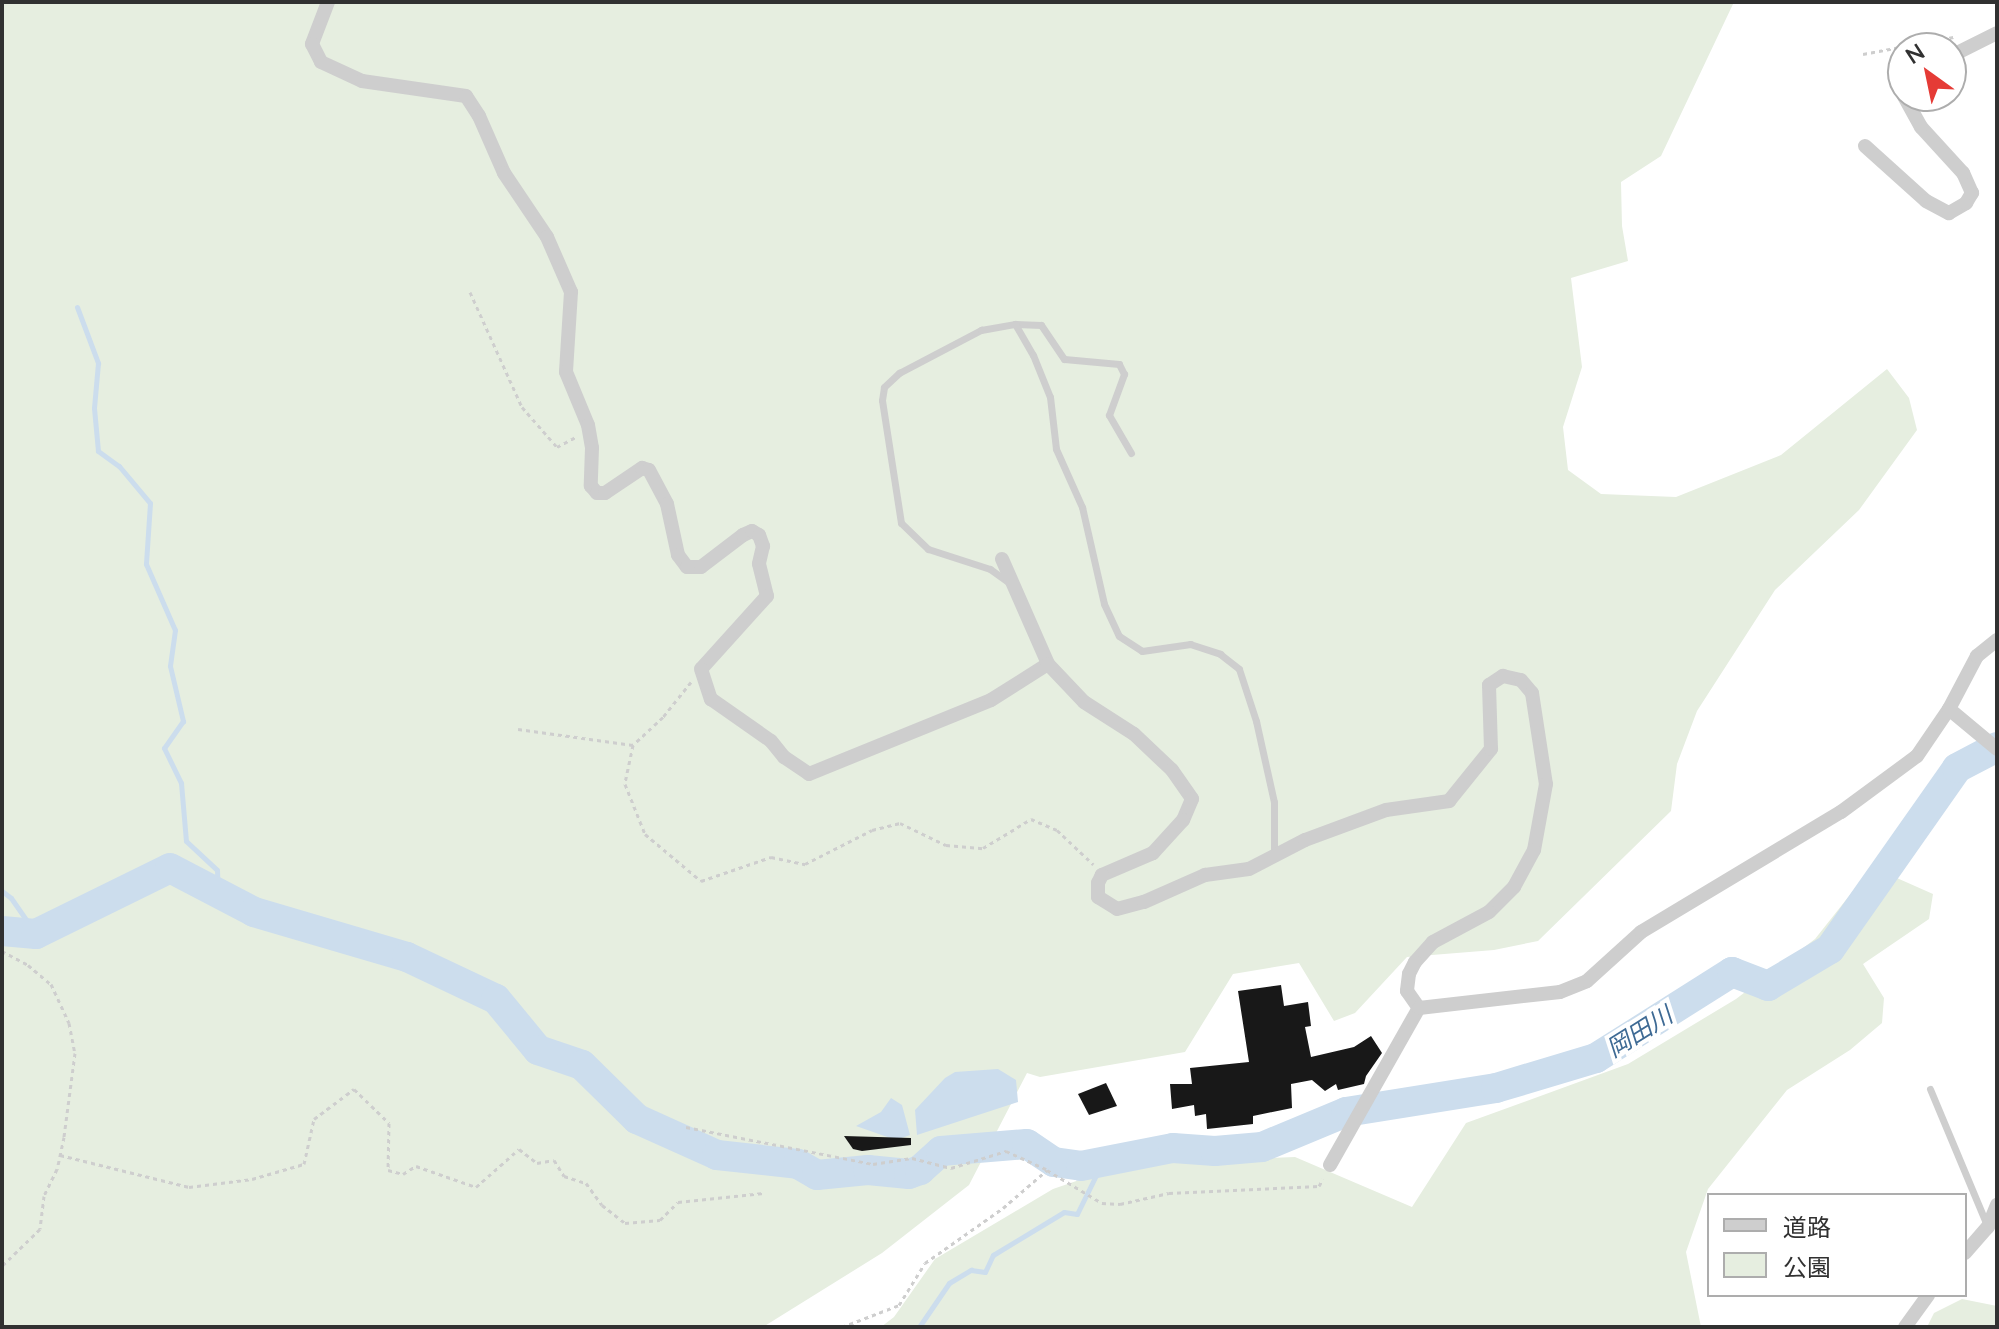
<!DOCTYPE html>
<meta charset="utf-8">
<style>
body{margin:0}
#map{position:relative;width:1999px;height:1329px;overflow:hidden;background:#fff;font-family:Lato,"Noto Sans JP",sans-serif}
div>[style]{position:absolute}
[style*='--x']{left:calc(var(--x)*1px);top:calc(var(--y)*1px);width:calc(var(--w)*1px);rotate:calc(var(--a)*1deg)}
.green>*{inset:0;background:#e6eee0}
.water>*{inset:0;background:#ccdded}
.stream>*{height:5px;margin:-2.5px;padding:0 2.5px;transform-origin:2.5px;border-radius:2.5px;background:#ccdded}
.river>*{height:30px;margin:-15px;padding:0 15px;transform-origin:15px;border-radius:15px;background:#ccdded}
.building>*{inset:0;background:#181818}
.path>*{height:3px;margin-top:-1.5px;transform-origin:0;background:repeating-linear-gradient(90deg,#cecece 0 4px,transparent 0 8px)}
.lane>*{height:7px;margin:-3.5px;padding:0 3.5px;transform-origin:3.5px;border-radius:3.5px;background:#cecece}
.street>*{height:14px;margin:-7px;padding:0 7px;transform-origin:7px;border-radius:7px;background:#cecece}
span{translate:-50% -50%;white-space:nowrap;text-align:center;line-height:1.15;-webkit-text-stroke:8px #fff;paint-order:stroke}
.water-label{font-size:24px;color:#3e6a94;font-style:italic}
.frame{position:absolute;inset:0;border:4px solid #313131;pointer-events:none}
.legend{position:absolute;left:1707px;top:1193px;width:260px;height:104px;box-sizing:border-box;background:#fff;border:2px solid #adadad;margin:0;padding:10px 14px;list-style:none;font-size:24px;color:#313131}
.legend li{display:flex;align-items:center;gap:16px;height:40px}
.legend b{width:40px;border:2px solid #adadad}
.north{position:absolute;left:1887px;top:32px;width:80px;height:80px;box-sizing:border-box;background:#fff;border:2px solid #adadad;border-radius:50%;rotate:327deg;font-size:22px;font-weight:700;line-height:32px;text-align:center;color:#313131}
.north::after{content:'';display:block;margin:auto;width:28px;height:36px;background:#e53b36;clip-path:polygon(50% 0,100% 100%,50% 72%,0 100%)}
</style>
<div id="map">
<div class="green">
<i style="clip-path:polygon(2px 2px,1734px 2px,1661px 156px,1621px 182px,1622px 226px,1628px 261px,1571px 278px,1582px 367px,1563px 427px,1568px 470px,1601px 494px,1676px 497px,1781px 455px,1887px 369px,1909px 398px,1917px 430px,1859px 510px,1775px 590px,1697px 711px,1677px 764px,1671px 811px,1538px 941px,1494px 950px,1407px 957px,1355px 1013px,1334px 1021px,1299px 963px,1233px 974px,1185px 1052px,1040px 1077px,1027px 1073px,969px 1185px,882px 1253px,763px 1327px,2px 1327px)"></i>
<i style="clip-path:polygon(1872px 867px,1933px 894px,1929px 919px,1863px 964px,1884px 998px,1882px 1023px,1850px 1050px,1787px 1090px,1708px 1189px,1686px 1252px,1701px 1327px,881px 1327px,894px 1317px,935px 1259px,1053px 1189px,1126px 1164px,1295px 1157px,1412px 1207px,1466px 1123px,1628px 1064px,1736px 999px,1815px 939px)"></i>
<i style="clip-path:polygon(1962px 1299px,1997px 1306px,1997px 1327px,1927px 1327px,1934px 1313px)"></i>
</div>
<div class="water">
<i style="clip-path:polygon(998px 1069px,1016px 1080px,1018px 1102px,917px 1135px,915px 1110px,945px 1078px,955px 1072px)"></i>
<i style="clip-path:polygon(891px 1098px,902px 1105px,910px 1135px,896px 1140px,856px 1126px,881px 1112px)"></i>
</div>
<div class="stream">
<i style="--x:77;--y:307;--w:60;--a:69.4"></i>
<i style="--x:98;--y:363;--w:45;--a:95.1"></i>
<i style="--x:94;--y:408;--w:43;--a:84.7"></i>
<i style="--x:98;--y:451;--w:26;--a:36"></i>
<i style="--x:119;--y:466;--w:48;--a:50"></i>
<i style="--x:150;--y:503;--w:61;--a:93.8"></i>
<i style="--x:146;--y:564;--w:72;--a:66.3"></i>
<i style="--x:175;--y:630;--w:36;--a:98"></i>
<i style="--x:170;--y:666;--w:57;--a:76.7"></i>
<i style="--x:183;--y:721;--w:33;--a:125"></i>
<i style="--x:164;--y:748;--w:39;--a:64"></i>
<i style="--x:181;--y:783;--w:58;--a:85.1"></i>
<i style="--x:186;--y:841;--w:42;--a:43.1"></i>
<i style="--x:217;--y:870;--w:23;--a:88"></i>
<i style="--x:2;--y:891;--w:11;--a:38"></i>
<i style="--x:11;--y:898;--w:44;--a:55.2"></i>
<i style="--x:919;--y:1327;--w:53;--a:-55.7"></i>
<i style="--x:949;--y:1283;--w:26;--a:-31"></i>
<i style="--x:971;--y:1270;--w:14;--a:8"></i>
<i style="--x:985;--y:1272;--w:19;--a:-65"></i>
<i style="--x:993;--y:1255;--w:83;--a:-31.2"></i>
<i style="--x:1064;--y:1212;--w:13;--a:9"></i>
<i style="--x:1077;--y:1214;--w:59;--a:-63.9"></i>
</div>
<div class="river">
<i style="--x:2;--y:931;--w:34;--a:5"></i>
<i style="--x:36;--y:934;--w:149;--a:-26.2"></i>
<i style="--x:170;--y:868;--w:95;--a:27.6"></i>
<i style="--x:254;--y:912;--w:159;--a:16.4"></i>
<i style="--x:407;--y:957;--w:98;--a:25.3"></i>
<i style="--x:496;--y:999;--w:66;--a:50.5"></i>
<i style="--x:538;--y:1050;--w:46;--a:18.8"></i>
<i style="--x:582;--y:1065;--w:77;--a:44.5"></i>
<i style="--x:637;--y:1119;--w:88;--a:24.2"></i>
<i style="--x:717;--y:1155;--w:81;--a:6.3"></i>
<i style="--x:798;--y:1164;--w:22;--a:30"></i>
<i style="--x:817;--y:1175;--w:51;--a:-5.6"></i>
<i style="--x:868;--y:1170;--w:41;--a:5.6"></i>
<i style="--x:909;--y:1174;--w:12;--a:-20"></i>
<i style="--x:920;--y:1170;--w:28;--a:-42"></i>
<i style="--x:941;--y:1151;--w:86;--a:-4.7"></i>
<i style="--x:1027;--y:1144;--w:32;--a:34"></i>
<i style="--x:1054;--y:1162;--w:27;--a:8"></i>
<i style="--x:1081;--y:1166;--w:94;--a:-11.1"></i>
<i style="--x:1173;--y:1148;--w:42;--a:4.1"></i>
<i style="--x:1215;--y:1151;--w:47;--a:-4.9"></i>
<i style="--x:1262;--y:1147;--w:91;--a:-22.6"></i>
<i style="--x:1346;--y:1112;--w:152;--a:-9.1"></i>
<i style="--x:1496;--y:1088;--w:104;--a:-16.7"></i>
<i style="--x:1596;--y:1058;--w:161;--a:-32.3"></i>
<i style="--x:1732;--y:972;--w:39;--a:21"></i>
<i style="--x:1768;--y:986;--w:72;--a:-30.8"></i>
<i style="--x:1830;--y:949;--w:221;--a:-54.9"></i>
<i style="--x:1957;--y:768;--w:45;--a:-27.7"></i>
</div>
<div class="building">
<i style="clip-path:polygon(1281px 985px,1284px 1006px,1308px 1002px,1311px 1026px,1305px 1027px,1311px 1057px,1354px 1047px,1371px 1036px,1382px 1053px,1366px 1076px,1364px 1084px,1338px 1090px,1336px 1084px,1325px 1091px,1312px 1080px,1291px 1084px,1292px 1108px,1253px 1116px,1253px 1124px,1207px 1129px,1206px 1114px,1195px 1116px,1194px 1105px,1172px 1109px,1170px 1084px,1192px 1084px,1190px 1068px,1249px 1062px,1238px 991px)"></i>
<i style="clip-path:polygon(1106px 1083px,1117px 1106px,1089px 1115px,1078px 1094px)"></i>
<i style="clip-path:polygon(844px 1136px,911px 1138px,911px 1145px,862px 1151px,853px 1149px)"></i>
</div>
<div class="path">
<i style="--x:1863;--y:54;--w:92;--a:-10.7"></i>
<i style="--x:470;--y:292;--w:126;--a:65.7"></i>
<i style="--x:522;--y:407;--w:53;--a:48.8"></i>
<i style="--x:557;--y:447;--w:21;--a:-28"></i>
<i style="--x:691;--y:682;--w:45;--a:128.7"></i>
<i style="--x:663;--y:717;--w:41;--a:137"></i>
<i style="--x:633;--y:745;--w:40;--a:102"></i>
<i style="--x:625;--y:784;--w:54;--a:68.2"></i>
<i style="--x:645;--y:834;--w:73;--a:40"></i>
<i style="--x:701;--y:881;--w:74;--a:-18.9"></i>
<i style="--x:771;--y:857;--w:35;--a:12"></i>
<i style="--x:805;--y:864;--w:75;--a:-26.9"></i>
<i style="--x:872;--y:830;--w:29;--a:-14"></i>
<i style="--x:900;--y:823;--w:51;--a:25.6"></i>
<i style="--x:946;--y:845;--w:37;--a:5"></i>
<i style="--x:983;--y:848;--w:56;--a:-31.1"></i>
<i style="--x:1031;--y:819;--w:28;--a:23"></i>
<i style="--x:1057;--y:830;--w:50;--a:43.4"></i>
<i style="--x:518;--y:729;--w:116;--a:7.9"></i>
<i style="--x:2;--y:951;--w:30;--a:28"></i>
<i style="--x:28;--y:965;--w:30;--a:40"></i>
<i style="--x:51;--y:984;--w:43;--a:65.2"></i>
<i style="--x:69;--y:1023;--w:31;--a:79"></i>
<i style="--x:75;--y:1053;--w:85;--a:97.5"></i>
<i style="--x:64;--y:1137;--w:33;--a:102"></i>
<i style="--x:57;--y:1169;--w:30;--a:116"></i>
<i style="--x:44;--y:1196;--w:33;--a:97"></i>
<i style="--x:40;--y:1229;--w:53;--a:135.8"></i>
<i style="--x:686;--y:1127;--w:191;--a:11.2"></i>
<i style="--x:873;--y:1164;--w:39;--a:-9"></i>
<i style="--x:912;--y:1158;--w:40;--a:14.4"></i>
<i style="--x:951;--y:1168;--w:58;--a:-17.2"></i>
<i style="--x:1006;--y:1151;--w:44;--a:24.2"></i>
<i style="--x:60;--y:1155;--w:133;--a:13.9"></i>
<i style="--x:189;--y:1187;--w:64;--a:-7.2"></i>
<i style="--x:252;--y:1179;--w:54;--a:-16.1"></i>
<i style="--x:304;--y:1164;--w:46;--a:-77.5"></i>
<i style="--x:314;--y:1119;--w:50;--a:-36.9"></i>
<i style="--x:354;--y:1089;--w:49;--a:44.2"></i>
<i style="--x:389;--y:1123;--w:47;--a:91.2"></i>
<i style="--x:388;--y:1170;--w:16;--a:15"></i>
<i style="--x:403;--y:1174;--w:15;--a:-32"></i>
<i style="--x:416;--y:1166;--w:64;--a:19.3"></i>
<i style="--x:476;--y:1187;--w:57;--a:-41.5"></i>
<i style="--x:519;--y:1149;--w:23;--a:38"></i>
<i style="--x:537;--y:1163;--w:17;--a:-10"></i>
<i style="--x:554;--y:1160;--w:19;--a:58"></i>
<i style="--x:564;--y:1176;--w:23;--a:18"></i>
<i style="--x:586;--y:1183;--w:27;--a:54"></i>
<i style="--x:602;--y:1205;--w:29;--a:38"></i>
<i style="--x:625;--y:1223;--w:35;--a:-5"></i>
<i style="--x:660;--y:1220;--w:25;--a:-45"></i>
<i style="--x:678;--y:1202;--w:86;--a:-6"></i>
<i style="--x:842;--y:1327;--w:61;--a:-21.1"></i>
<i style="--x:899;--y:1305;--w:49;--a:-58.2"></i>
<i style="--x:925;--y:1263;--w:95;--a:-35.2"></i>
<i style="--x:1003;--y:1208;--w:58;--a:-40.8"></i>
<i style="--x:1047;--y:1170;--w:64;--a:31"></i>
<i style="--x:1102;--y:1203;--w:18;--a:3"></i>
<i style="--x:1120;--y:1204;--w:50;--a:-12.7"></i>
<i style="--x:1169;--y:1193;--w:150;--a:-2.7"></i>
<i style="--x:1319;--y:1186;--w:8;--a:-60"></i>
</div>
<div class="lane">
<i style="--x:1131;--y:453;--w:44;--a:-120.1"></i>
<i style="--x:1109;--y:415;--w:44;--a:-69.9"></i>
<i style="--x:1124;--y:374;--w:11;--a:-117"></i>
<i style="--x:1119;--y:364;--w:55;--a:-174.8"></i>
<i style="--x:1064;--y:359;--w:41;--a:-124.1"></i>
<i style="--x:1041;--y:325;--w:26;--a:-178"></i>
<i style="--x:1015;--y:324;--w:36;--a:60"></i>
<i style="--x:1033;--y:355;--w:45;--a:68"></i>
<i style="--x:1050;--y:397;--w:52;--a:83.4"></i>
<i style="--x:1056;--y:449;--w:64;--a:65.9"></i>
<i style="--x:1082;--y:507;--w:99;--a:77.2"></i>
<i style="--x:1104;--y:604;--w:35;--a:65"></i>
<i style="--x:1119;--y:636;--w:27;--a:33"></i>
<i style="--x:1142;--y:651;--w:49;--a:-8.3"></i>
<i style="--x:1190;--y:644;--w:32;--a:18"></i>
<i style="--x:1220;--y:654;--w:24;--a:38"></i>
<i style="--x:1239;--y:669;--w:55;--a:71.9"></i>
<i style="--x:1256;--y:721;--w:83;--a:77.5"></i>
<i style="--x:1274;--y:802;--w:54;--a:90"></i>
<i style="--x:1008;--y:582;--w:22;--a:-144"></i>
<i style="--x:990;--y:569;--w:65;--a:-162.1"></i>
<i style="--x:928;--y:549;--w:37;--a:-136"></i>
<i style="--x:901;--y:523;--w:124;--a:-98.8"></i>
<i style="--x:882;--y:400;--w:13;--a:-81"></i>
<i style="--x:884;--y:387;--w:21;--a:-43"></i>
<i style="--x:899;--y:373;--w:93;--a:-27.7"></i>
<i style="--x:981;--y:330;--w:35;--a:-10"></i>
<i style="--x:1930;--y:1089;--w:147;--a:67.3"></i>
</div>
<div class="street">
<i style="--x:328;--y:2;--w:45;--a:110.9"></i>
<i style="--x:312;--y:44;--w:20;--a:63"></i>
<i style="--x:321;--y:62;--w:45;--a:24.9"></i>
<i style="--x:362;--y:81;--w:105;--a:8.2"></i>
<i style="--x:466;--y:96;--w:24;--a:57"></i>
<i style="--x:479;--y:116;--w:62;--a:66.3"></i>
<i style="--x:504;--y:173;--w:77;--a:56.1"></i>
<i style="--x:547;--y:237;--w:60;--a:66.4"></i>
<i style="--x:571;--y:292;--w:80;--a:93.6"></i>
<i style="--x:566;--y:372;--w:57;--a:67.5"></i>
<i style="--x:588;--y:425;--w:23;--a:80"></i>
<i style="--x:592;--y:448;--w:38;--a:92"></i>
<i style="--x:591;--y:486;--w:9;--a:49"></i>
<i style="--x:597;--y:493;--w:8;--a:0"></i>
<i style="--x:605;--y:493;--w:45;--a:-34"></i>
<i style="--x:642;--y:468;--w:7;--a:16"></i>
<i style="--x:649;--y:470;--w:38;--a:62"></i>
<i style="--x:667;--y:504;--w:52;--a:77.8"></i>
<i style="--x:678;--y:555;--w:15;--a:53"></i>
<i style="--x:687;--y:567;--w:14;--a:0"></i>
<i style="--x:701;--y:567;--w:53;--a:-37.3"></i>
<i style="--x:743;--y:535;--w:10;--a:-24"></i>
<i style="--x:752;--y:531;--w:8;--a:30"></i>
<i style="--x:759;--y:535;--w:12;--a:70"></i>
<i style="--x:763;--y:546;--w:18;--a:103"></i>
<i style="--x:759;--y:564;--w:33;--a:76"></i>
<i style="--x:767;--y:596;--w:98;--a:132.1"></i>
<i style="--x:701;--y:669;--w:32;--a:72"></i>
<i style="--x:711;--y:699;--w:73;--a:35"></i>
<i style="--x:771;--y:741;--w:21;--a:51"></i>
<i style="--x:784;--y:757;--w:30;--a:34"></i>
<i style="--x:809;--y:774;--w:196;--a:-22.1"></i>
<i style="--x:991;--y:700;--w:67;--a:-32.3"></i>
<i style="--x:1951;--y:56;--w:51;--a:-26.6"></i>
<i style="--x:1865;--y:146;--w:82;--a:42"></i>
<i style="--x:1926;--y:201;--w:26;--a:28"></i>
<i style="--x:1949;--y:213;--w:20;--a:-30"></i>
<i style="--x:1966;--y:203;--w:12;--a:-59"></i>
<i style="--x:1972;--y:193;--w:22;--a:-114"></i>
<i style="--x:1963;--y:173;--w:62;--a:-132.4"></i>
<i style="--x:1921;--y:127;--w:35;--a:-119"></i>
<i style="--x:1002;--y:559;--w:115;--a:66.3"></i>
<i style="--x:1048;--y:664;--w:52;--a:46.5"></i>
<i style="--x:1084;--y:702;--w:59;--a:32.6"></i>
<i style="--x:1134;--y:734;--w:52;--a:43.5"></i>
<i style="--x:1172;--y:770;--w:35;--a:55"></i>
<i style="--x:1192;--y:799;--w:23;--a:113"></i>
<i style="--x:1183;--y:820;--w:45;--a:132.3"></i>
<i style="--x:1153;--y:853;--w:56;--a:156.7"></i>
<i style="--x:1102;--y:875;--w:9;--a:117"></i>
<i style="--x:1098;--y:883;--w:14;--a:90"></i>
<i style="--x:1098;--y:897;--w:22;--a:32"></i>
<i style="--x:1117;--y:909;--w:28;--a:-15"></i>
<i style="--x:1144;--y:902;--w:67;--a:-23.9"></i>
<i style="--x:1205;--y:875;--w:44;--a:-7.8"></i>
<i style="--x:1249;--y:869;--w:63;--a:-27.4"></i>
<i style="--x:1305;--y:840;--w:86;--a:-20.3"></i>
<i style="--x:1386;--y:810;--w:64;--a:-8.1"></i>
<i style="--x:1449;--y:801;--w:67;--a:-51.1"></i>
<i style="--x:1491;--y:749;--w:64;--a:-91.8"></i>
<i style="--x:1489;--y:685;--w:17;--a:-33"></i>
<i style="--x:1503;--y:676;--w:18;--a:13"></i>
<i style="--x:1521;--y:680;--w:17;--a:50"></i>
<i style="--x:1532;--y:693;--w:92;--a:81.3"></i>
<i style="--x:1546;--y:784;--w:67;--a:100.3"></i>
<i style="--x:1534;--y:850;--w:42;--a:118.4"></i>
<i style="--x:1514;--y:887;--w:35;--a:135"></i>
<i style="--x:1489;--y:912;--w:64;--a:151.8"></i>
<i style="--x:1433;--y:942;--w:27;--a:132"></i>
<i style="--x:1415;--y:962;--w:13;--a:117"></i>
<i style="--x:1409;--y:974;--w:17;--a:97"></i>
<i style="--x:1407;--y:991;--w:21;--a:55"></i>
<i style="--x:1949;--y:709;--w:62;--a:39.8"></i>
<i style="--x:1330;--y:1165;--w:180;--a:-60.5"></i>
<i style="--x:1419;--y:1008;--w:142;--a:-6.5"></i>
<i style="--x:1560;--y:992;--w:29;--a:-22"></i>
<i style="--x:1587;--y:981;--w:73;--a:-42.2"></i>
<i style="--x:1641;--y:932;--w:233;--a:-31"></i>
<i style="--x:1841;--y:812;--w:94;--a:-36.4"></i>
<i style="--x:1917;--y:756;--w:57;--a:-55.8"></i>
<i style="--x:1949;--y:709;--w:60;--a:-62.2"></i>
<i style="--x:1977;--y:656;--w:26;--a:-39"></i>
<i style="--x:1965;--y:1253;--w:35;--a:-49"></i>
<i style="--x:1988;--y:1227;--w:24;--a:-68"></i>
<i style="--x:1905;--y:1327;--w:39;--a:-54"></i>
</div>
<div class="water-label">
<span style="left:1639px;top:1031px;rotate:-32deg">岡田川</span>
</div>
<div class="frame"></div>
<ul class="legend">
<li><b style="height:10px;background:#cecece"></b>道路</li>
<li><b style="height:22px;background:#e6eee0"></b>公園</li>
</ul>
<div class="north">N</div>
</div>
